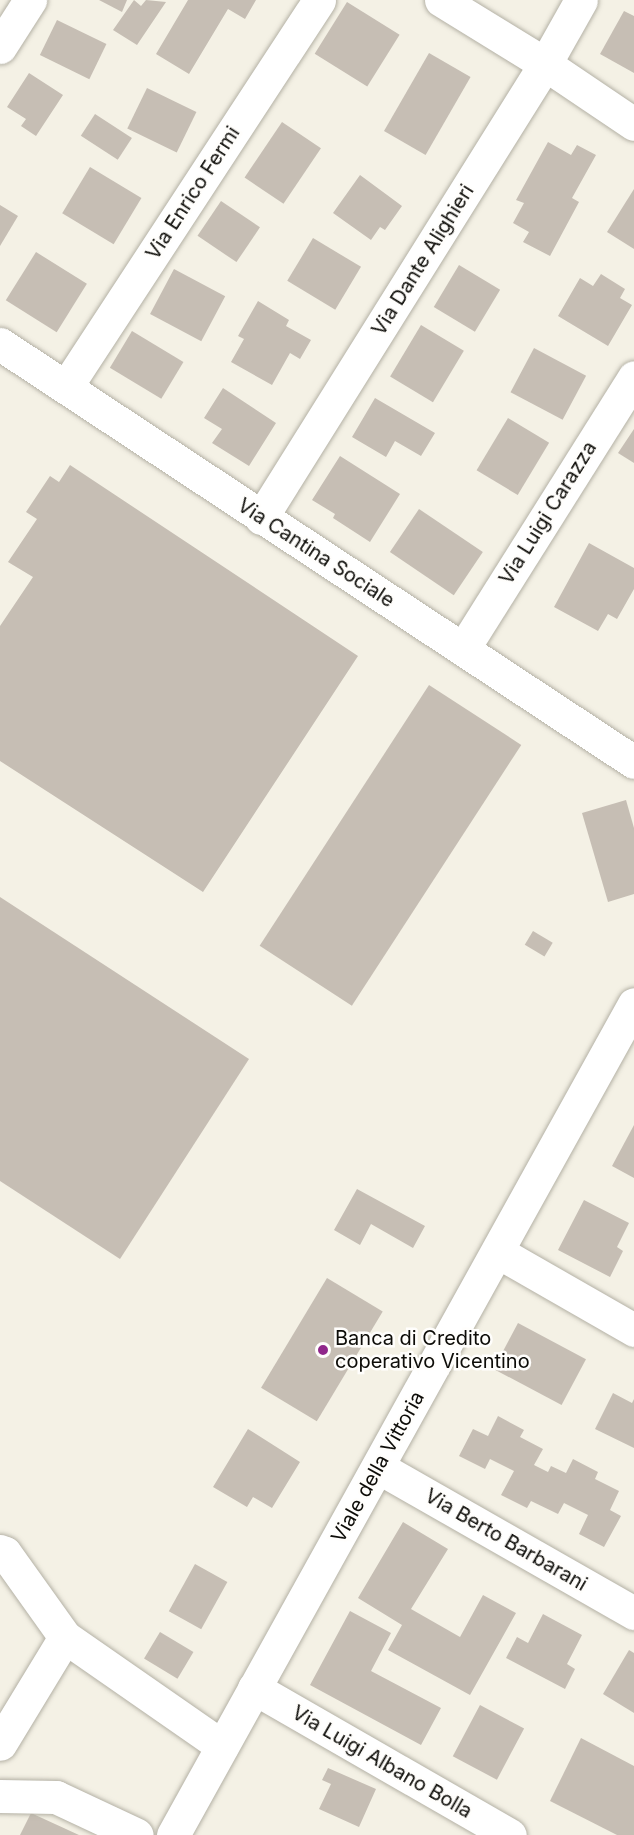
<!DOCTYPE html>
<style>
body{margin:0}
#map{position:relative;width:634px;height:1835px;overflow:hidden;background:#f4f1e5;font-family:Inter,sans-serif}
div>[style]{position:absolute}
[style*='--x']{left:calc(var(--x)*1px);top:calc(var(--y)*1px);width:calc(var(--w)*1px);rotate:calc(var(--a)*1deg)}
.building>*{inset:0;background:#c6beb4;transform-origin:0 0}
.roads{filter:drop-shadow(0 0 2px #b4b1a5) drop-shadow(0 0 2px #b4b1a5)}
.minor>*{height:33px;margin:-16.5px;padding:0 16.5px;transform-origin:16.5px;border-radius:16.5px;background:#fff}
.dots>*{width:16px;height:16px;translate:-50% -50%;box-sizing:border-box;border:3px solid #fffefc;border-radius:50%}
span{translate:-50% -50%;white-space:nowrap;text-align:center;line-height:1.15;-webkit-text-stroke:5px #fffefc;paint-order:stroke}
.street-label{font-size:20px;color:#0d0c08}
.poi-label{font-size:20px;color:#0d0c08}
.left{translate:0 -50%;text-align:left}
</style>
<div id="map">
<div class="building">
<i style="clip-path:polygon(99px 0,127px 0,122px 12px)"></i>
<i style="clip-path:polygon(134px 0,141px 6px,146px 0,166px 2px,137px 45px,113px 30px)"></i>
<i style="clip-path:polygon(188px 0,256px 0,245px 19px,228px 9px,189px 74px,156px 54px)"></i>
<i style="left:347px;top:2px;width:62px;height:61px;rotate:32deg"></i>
<i style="clip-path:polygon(624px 11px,634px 16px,634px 73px,600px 54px)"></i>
<i style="left:57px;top:20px;width:55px;height:39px;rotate:26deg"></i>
<i style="left:429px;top:53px;width:48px;height:90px;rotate:30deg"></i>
<i style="clip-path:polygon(29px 73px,63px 95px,36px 136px,21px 126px,26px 119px,7px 107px)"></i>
<i style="left:147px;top:88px;width:55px;height:45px;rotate:26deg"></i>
<i style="left:95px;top:114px;width:44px;height:26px;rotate:33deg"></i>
<i style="left:282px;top:122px;width:47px;height:67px;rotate:34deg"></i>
<i style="clip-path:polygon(548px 142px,571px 155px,577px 145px,596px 155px,572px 198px,579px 202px,550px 256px,523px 242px,529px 232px,513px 223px,524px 203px,516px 200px)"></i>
<i style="left:90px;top:167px;width:60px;height:54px;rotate:31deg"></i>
<i style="clip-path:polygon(360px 175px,402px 206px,385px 230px,380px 227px,371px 240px,333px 213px)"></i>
<i style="clip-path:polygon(634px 189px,634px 249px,607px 232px)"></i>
<i style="left:221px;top:201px;width:47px;height:42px;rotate:34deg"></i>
<i style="clip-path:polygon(0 205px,18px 216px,0 246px)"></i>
<i style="left:313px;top:238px;width:56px;height:50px;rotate:31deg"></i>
<i style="left:36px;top:252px;width:60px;height:57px;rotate:32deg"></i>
<i style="left:459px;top:265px;width:48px;height:49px;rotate:31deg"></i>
<i style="left:174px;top:269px;width:58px;height:51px;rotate:28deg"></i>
<i style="clip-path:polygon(601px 274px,625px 289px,620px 298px,632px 305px,608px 346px,558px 316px,580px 278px,593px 286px)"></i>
<i style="clip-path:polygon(258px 301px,289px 320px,286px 326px,311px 340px,300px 359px,290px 353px,272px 385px,231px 362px,244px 339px,238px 336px)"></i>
<i style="left:421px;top:325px;width:50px;height:60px;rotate:31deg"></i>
<i style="left:132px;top:331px;width:60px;height:43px;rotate:31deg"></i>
<i style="left:534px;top:348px;width:59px;height:50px;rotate:28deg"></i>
<i style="clip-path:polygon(223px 388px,276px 423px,249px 466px,212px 443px,222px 429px,204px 418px)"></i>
<i style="clip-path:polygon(375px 398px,435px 433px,421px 456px,395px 441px,386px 457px,352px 437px)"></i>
<i style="left:508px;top:418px;width:48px;height:61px;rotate:31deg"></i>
<i style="clip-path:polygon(634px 429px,634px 463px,618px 453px)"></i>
<i style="clip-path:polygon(340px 456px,400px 494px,370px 542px,333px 518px,335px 514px,312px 500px)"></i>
<i style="clip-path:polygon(70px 465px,358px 656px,203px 892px,0 761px,0 626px,33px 577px,8px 562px,37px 519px,26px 512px,50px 476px,59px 482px)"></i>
<i style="left:419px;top:509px;width:77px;height:52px;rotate:34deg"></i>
<i style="clip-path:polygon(589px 543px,634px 568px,634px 589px,617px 619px,608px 614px,598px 631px,554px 607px)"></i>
<i style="left:429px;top:685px;width:110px;height:311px;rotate:33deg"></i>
<i style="clip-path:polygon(626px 800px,634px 828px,634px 894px,608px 902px,582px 813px)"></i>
<i style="clip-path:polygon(0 897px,249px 1059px,120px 1259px,0 1181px)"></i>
<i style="left:533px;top:931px;width:23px;height:16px;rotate:31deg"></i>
<i style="clip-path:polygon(634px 1125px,634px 1178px,612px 1166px)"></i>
<i style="clip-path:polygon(357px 1189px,425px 1226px,413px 1248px,371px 1224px,360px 1245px,334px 1230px)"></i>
<i style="clip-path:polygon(584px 1200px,629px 1223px,617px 1247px,623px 1251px,610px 1277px,558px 1250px)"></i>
<i style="left:327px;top:1278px;width:65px;height:128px;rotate:31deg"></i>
<i style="left:518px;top:1323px;width:77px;height:52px;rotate:28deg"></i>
<i style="clip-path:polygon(613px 1393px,632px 1403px,634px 1399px,634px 1448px,595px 1429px)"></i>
<i style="clip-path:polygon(498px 1416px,524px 1430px,520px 1437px,543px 1449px,534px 1465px,548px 1472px,551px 1466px,566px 1473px,573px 1459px,598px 1472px,595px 1479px,619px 1491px,610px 1510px,621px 1516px,604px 1547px,579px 1534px,588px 1515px,564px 1503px,558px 1514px,531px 1501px,527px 1508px,501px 1495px,514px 1471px,490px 1459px,485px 1469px,459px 1456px,473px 1429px,488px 1436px)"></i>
<i style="clip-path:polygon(248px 1429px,300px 1462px,272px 1508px,253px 1497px,247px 1507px,213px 1487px)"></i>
<i style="clip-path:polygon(403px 1522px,448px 1549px,411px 1609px,460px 1637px,483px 1595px,516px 1613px,470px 1695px,388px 1650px,402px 1625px,358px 1598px)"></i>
<i style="left:195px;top:1564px;width:37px;height:54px;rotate:29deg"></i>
<i style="clip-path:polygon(350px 1611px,391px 1633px,371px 1671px,441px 1708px,421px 1745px,310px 1685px)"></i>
<i style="clip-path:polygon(543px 1614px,582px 1635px,567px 1664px,575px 1669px,565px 1689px,506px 1658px,517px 1637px,528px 1643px)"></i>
<i style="left:160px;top:1632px;width:39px;height:31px;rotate:31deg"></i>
<i style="clip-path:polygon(629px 1650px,634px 1653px,634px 1713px,603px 1694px)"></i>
<i style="left:480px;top:1705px;width:50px;height:58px;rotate:28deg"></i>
<i style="clip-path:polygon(581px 1738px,634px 1766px,634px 1835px,617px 1835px,550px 1801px)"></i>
<i style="clip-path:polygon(328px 1768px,376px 1789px,359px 1827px,319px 1809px,331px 1784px,322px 1780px)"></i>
<i style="clip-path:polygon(31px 1813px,79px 1835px,20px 1835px)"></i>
</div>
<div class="roads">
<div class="minor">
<i style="--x:441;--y:0;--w:122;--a:31.6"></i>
<i style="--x:545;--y:64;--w:107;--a:34"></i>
<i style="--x:0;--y:47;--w:56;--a:-57.4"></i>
<i style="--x:0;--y:344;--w:759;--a:33.4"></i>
<i style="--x:66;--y:387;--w:462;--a:-56.8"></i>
<i style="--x:261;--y:518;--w:536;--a:-57.97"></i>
<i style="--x:545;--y:64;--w:73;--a:-60.6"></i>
<i style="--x:463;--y:649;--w:321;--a:-57.8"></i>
<i style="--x:498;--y:1252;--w:157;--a:29.8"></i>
<i style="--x:378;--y:1467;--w:295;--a:29.7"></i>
<i style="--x:0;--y:1551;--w:5;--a:22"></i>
<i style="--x:5;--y:1553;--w:103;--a:54.5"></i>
<i style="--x:65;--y:1637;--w:125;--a:121.3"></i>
<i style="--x:65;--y:1637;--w:191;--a:34.8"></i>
<i style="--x:254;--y:1688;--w:295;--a:29.9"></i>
<i style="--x:0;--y:1796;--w:56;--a:1"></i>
<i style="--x:56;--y:1797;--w:89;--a:25.1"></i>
<i style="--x:173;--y:1835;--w:950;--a:-60.98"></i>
</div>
</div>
<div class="dots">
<i style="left:323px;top:1350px;background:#90278b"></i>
</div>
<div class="street-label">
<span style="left:193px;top:193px;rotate:-57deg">Via Enrico Fermi</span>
<span style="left:423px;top:260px;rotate:-58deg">Via Dante Alighieri</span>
<span style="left:548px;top:513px;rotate:-58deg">Via Luigi Carazza</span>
<span style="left:316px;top:553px;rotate:33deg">Via Cantina Sociale</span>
<span style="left:378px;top:1467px;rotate:-61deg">Viale della Vittoria</span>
<span style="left:506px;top:1540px;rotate:30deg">Via Berto Barbarani</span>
<span style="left:382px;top:1762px;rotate:30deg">Via Luigi Albano Bolla</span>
</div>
<div class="poi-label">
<span class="left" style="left:335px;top:1350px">Banca di Credito<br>coperativo Vicentino</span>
</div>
</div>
